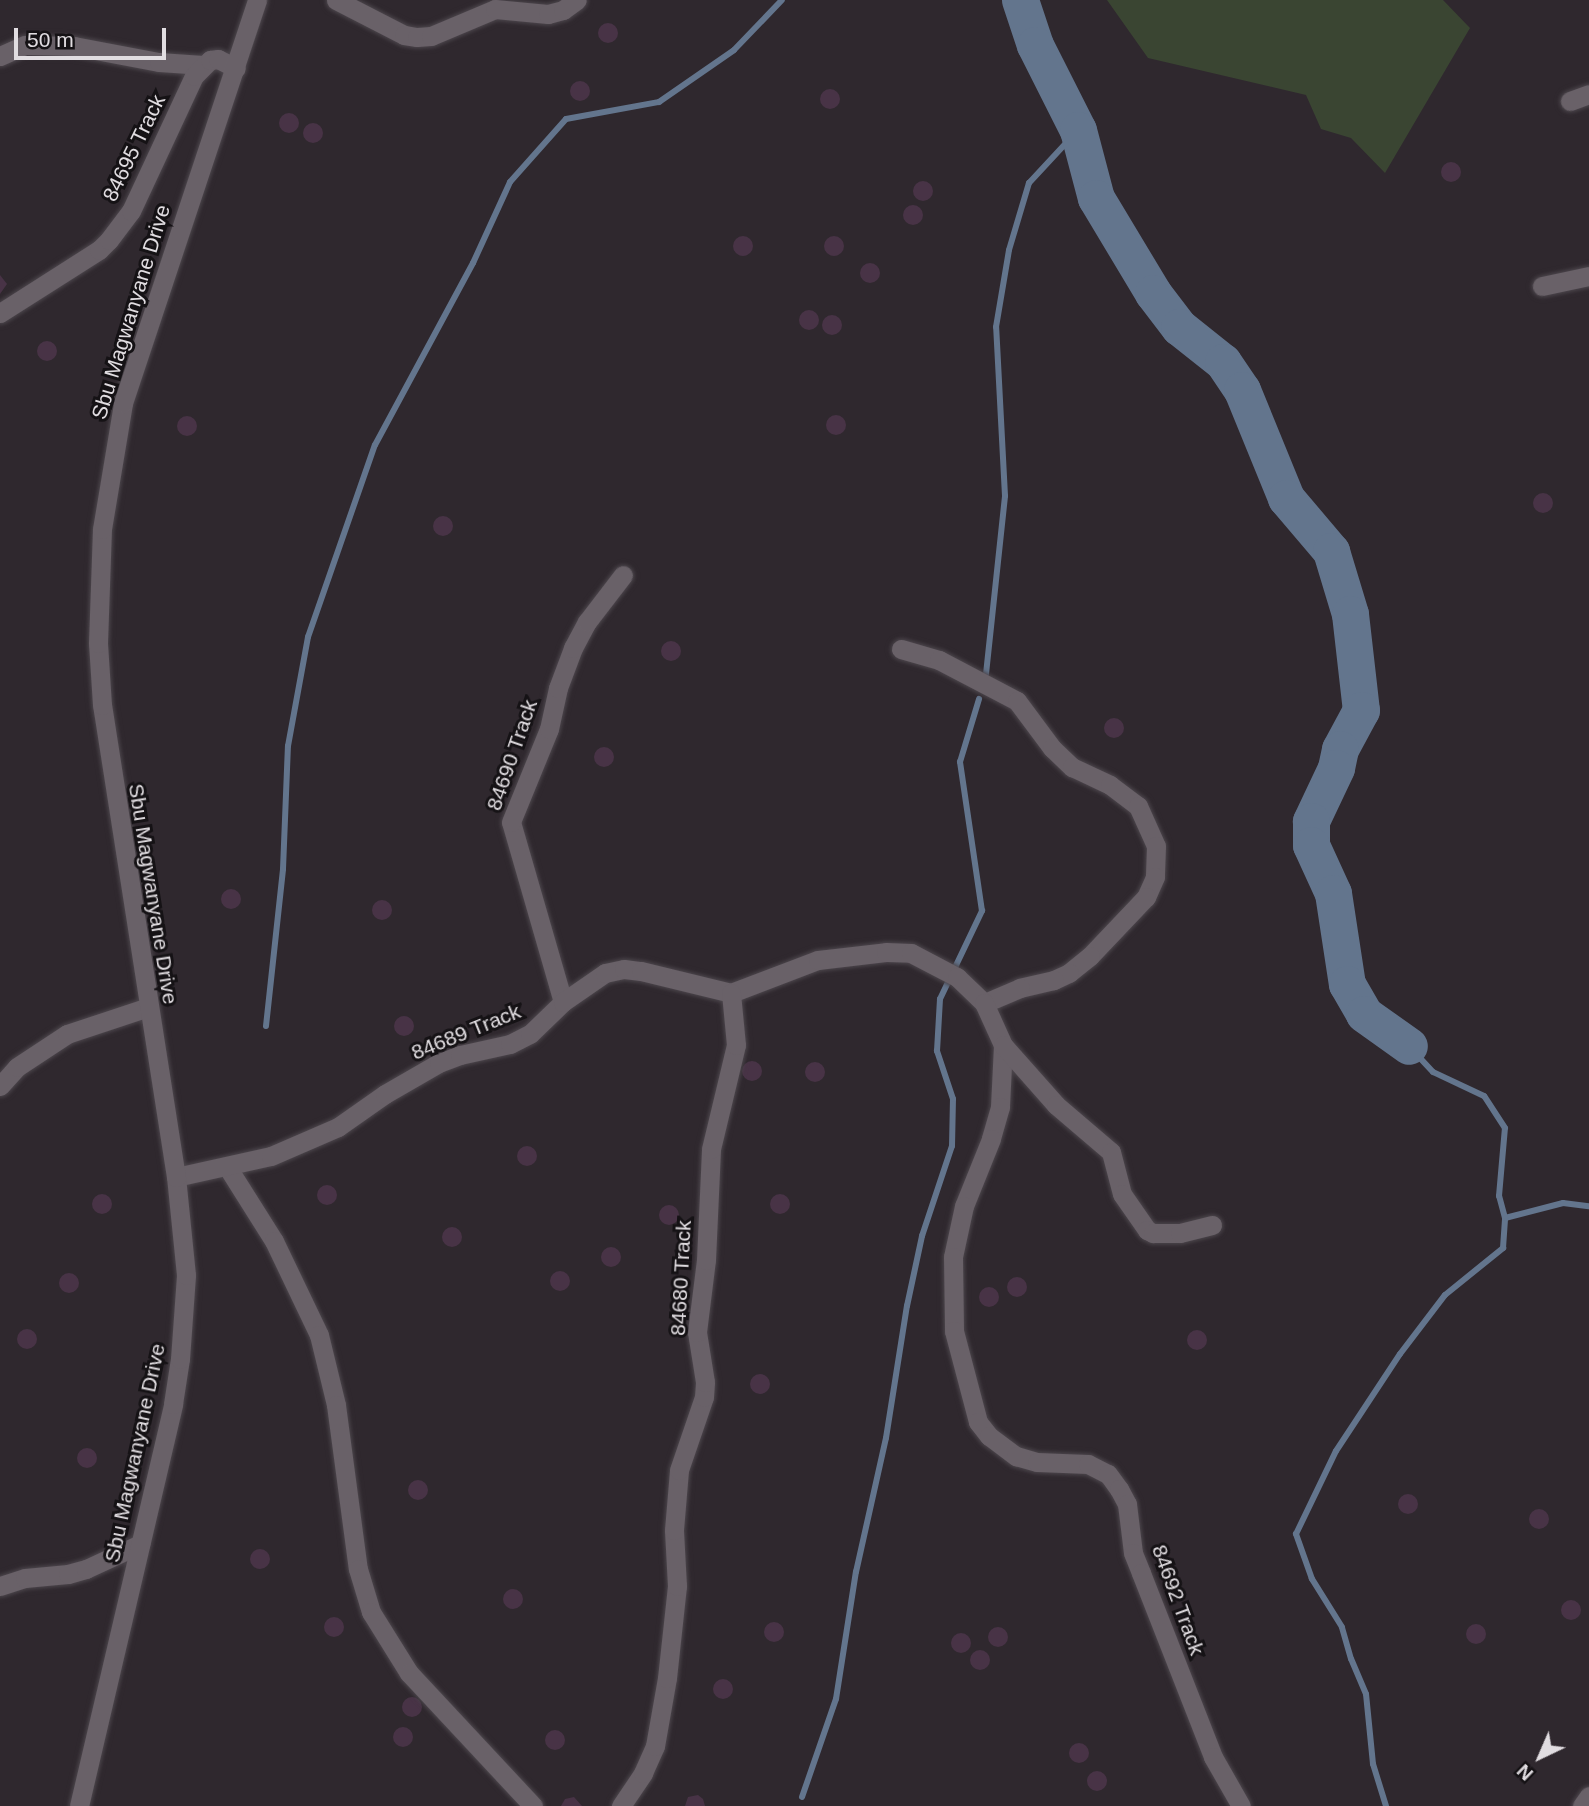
<!DOCTYPE html>
<style>
body{margin:0}
#map{position:relative;width:1589px;height:1806px;overflow:hidden;background:#2f282e;font-family:Arial,sans-serif}
div>[style]{position:absolute}
[style*='--x']{left:calc(var(--x)*1px);top:calc(var(--y)*1px);width:calc(var(--w)*1px);rotate:calc(var(--a)*1deg)}
.green>*{inset:0;background:#3a4532}
.stream>*{height:6px;margin:-3px;padding:0 3px;transform-origin:3px;border-radius:3px;background:#63758d}
.river>*{height:37px;margin:-18.5px;padding:0 18.5px;transform-origin:18.5px;border-radius:18.5px;background:#63758d}
.building>*{inset:0;background:#483346}
.round{border-radius:50%}
.roads{filter:drop-shadow(0 0 2px #4c464c) drop-shadow(0 0 2px #4c464c)}
.minor>*{height:19px;margin:-9.5px;padding:0 9.5px;transform-origin:9.5px;border-radius:9.5px;background:#696168}
.secondary>*{height:19px;margin:-9.5px;padding:0 9.5px;transform-origin:9.5px;border-radius:9.5px;background:#696168}
span{translate:-50% -50%;white-space:nowrap;text-align:center;line-height:1.15;-webkit-text-stroke:6px #151215;paint-order:stroke}
.street-label{font-size:21px;color:#e1dde1}
.north{position:absolute;left:1505px;top:1722px;width:70px;height:70px;-webkit-text-stroke:5px #151215;paint-order:stroke;rotate:224deg;font-size:19px;font-weight:700;line-height:28px;text-align:center;color:#e1dde1}
.north::after{content:'';display:block;margin:auto;width:24px;height:32px;background:#e1dde1;clip-path:polygon(50% 0,100% 100%,50% 72%,0 100%)}
.scale{position:absolute;left:14px;top:28px;width:152px;height:32px;box-sizing:border-box;border:4px solid #e1dde1;border-top:0;padding-left:9px;font-size:21px;line-height:24px;white-space:nowrap;color:#e1dde1;-webkit-text-stroke:5px #151215;paint-order:stroke}
</style>
<div id="map">
<div class="green">
<i style="clip-path:polygon(1107px 0,1443px 0,1470px 28px,1385px 173px,1351px 138px,1321px 129px,1306px 95px,1148px 58px)"></i>
</div>
<div class="stream">
<i style="--x:986;--y:674;--w:179;--a:-83.9"></i>
<i style="--x:1005;--y:496;--w:169;--a:-93"></i>
<i style="--x:996;--y:327;--w:78;--a:-80.4"></i>
<i style="--x:1009;--y:250;--w:70;--a:-73.4"></i>
<i style="--x:1029;--y:183;--w:72;--a:-47.2"></i>
<i style="--x:266;--y:1026;--w:158;--a:-83.8"></i>
<i style="--x:283;--y:869;--w:123;--a:-87.7"></i>
<i style="--x:288;--y:746;--w:111;--a:-79.6"></i>
<i style="--x:308;--y:637;--w:203;--a:-70.8"></i>
<i style="--x:375;--y:445;--w:207;--a:-61.7"></i>
<i style="--x:473;--y:263;--w:89;--a:-65.4"></i>
<i style="--x:510;--y:182;--w:84;--a:-48.4"></i>
<i style="--x:566;--y:119;--w:95;--a:-10.4"></i>
<i style="--x:659;--y:102;--w:91;--a:-34.7"></i>
<i style="--x:734;--y:50;--w:69;--a:-46.2"></i>
<i style="--x:1505;--y:1218;--w:60;--a:-14.5"></i>
<i style="--x:1563;--y:1203;--w:26;--a:7"></i>
<i style="--x:802;--y:1797;--w:104;--a:-70.9"></i>
<i style="--x:836;--y:1699;--w:129;--a:-81.1"></i>
<i style="--x:856;--y:1572;--w:137;--a:-77.4"></i>
<i style="--x:886;--y:1438;--w:134;--a:-81"></i>
<i style="--x:907;--y:1306;--w:72;--a:-77.9"></i>
<i style="--x:922;--y:1236;--w:95;--a:-71.6"></i>
<i style="--x:952;--y:1146;--w:47;--a:-88.8"></i>
<i style="--x:953;--y:1099;--w:51;--a:-108.4"></i>
<i style="--x:937;--y:1051;--w:52;--a:-86.7"></i>
<i style="--x:940;--y:999;--w:98;--a:-64.5"></i>
<i style="--x:982;--y:911;--w:151;--a:-98.4"></i>
<i style="--x:960;--y:762;--w:66;--a:-73.2"></i>
<i style="--x:1386;--y:1806;--w:44;--a:-107.2"></i>
<i style="--x:1373;--y:1764;--w:70;--a:-95.7"></i>
<i style="--x:1366;--y:1694;--w:38;--a:-113"></i>
<i style="--x:1351;--y:1659;--w:33;--a:-106"></i>
<i style="--x:1342;--y:1627;--w:57;--a:-122"></i>
<i style="--x:1312;--y:1579;--w:48;--a:-109.6"></i>
<i style="--x:1296;--y:1534;--w:92;--a:-64.3"></i>
<i style="--x:1336;--y:1451;--w:116;--a:-56.6"></i>
<i style="--x:1400;--y:1354;--w:74;--a:-52.7"></i>
<i style="--x:1445;--y:1295;--w:75;--a:-39"></i>
<i style="--x:1503;--y:1248;--w:30;--a:-86"></i>
<i style="--x:1505;--y:1218;--w:23;--a:-105"></i>
<i style="--x:1499;--y:1196;--w:68;--a:-85"></i>
<i style="--x:1505;--y:1128;--w:38;--a:-123"></i>
<i style="--x:1484;--y:1096;--w:56;--a:-154.8"></i>
<i style="--x:1433;--y:1072;--w:35;--a:-133"></i>
</div>
<div class="river">
<i style="--x:1020;--y:0;--w:47;--a:71.6"></i>
<i style="--x:1035;--y:45;--w:95;--a:63.2"></i>
<i style="--x:1078;--y:130;--w:70;--a:75.2"></i>
<i style="--x:1096;--y:198;--w:111;--a:59"></i>
<i style="--x:1153;--y:293;--w:43;--a:52.6"></i>
<i style="--x:1179;--y:327;--w:56;--a:38.5"></i>
<i style="--x:1223;--y:362;--w:34;--a:56"></i>
<i style="--x:1242;--y:390;--w:117;--a:67.8"></i>
<i style="--x:1286;--y:498;--w:70;--a:49.7"></i>
<i style="--x:1331;--y:551;--w:66;--a:73.2"></i>
<i style="--x:1350;--y:614;--w:97;--a:83.5"></i>
<i style="--x:1361;--y:710;--w:44;--a:118.3"></i>
<i style="--x:1340;--y:749;--w:19;--a:102"></i>
<i style="--x:1336;--y:768;--w:59;--a:115.3"></i>
<i style="--x:1311;--y:821;--w:24;--a:90"></i>
<i style="--x:1311;--y:845;--w:53;--a:65.4"></i>
<i style="--x:1333;--y:893;--w:92;--a:81.3"></i>
<i style="--x:1347;--y:984;--w:34;--a:60"></i>
<i style="--x:1364;--y:1014;--w:55;--a:35.4"></i>
</div>
<div class="building">
<i class="round" style="left:598px;top:23px;width:20px;height:20px"></i>
<i class="round" style="left:570px;top:81px;width:20px;height:20px"></i>
<i class="round" style="left:820px;top:89px;width:20px;height:20px"></i>
<i class="round" style="left:279px;top:113px;width:20px;height:20px"></i>
<i class="round" style="left:303px;top:123px;width:20px;height:20px"></i>
<i class="round" style="left:1441px;top:162px;width:20px;height:20px"></i>
<i class="round" style="left:913px;top:181px;width:20px;height:20px"></i>
<i class="round" style="left:903px;top:205px;width:20px;height:20px"></i>
<i class="round" style="left:824px;top:236px;width:20px;height:20px"></i>
<i class="round" style="left:733px;top:236px;width:20px;height:20px"></i>
<i class="round" style="left:860px;top:263px;width:20px;height:20px"></i>
<i style="clip-path:polygon(0 275px,7px 284px,0 294px)"></i>
<i class="round" style="left:799px;top:310px;width:20px;height:20px"></i>
<i class="round" style="left:822px;top:315px;width:20px;height:20px"></i>
<i class="round" style="left:37px;top:341px;width:20px;height:20px"></i>
<i class="round" style="left:826px;top:415px;width:20px;height:20px"></i>
<i class="round" style="left:177px;top:416px;width:20px;height:20px"></i>
<i class="round" style="left:1533px;top:493px;width:20px;height:20px"></i>
<i class="round" style="left:433px;top:516px;width:20px;height:20px"></i>
<i class="round" style="left:661px;top:641px;width:20px;height:20px"></i>
<i class="round" style="left:1104px;top:718px;width:20px;height:20px"></i>
<i class="round" style="left:594px;top:747px;width:20px;height:20px"></i>
<i class="round" style="left:221px;top:889px;width:20px;height:20px"></i>
<i class="round" style="left:372px;top:900px;width:20px;height:20px"></i>
<i class="round" style="left:394px;top:1016px;width:20px;height:20px"></i>
<i class="round" style="left:742px;top:1061px;width:20px;height:20px"></i>
<i class="round" style="left:805px;top:1062px;width:20px;height:20px"></i>
<i class="round" style="left:517px;top:1146px;width:20px;height:20px"></i>
<i class="round" style="left:317px;top:1185px;width:20px;height:20px"></i>
<i class="round" style="left:770px;top:1194px;width:20px;height:20px"></i>
<i class="round" style="left:92px;top:1194px;width:20px;height:20px"></i>
<i class="round" style="left:659px;top:1205px;width:20px;height:20px"></i>
<i class="round" style="left:442px;top:1227px;width:20px;height:20px"></i>
<i class="round" style="left:601px;top:1247px;width:20px;height:20px"></i>
<i class="round" style="left:550px;top:1271px;width:20px;height:20px"></i>
<i class="round" style="left:59px;top:1273px;width:20px;height:20px"></i>
<i class="round" style="left:1007px;top:1277px;width:20px;height:20px"></i>
<i class="round" style="left:979px;top:1287px;width:20px;height:20px"></i>
<i class="round" style="left:17px;top:1329px;width:20px;height:20px"></i>
<i class="round" style="left:1187px;top:1330px;width:20px;height:20px"></i>
<i class="round" style="left:750px;top:1374px;width:20px;height:20px"></i>
<i class="round" style="left:77px;top:1448px;width:20px;height:20px"></i>
<i class="round" style="left:408px;top:1480px;width:20px;height:20px"></i>
<i class="round" style="left:1398px;top:1494px;width:20px;height:20px"></i>
<i class="round" style="left:1529px;top:1509px;width:20px;height:20px"></i>
<i class="round" style="left:250px;top:1549px;width:20px;height:20px"></i>
<i class="round" style="left:503px;top:1589px;width:20px;height:20px"></i>
<i class="round" style="left:1561px;top:1600px;width:20px;height:20px"></i>
<i class="round" style="left:324px;top:1617px;width:20px;height:20px"></i>
<i class="round" style="left:764px;top:1622px;width:20px;height:20px"></i>
<i class="round" style="left:1466px;top:1624px;width:20px;height:20px"></i>
<i class="round" style="left:988px;top:1627px;width:20px;height:20px"></i>
<i class="round" style="left:951px;top:1633px;width:20px;height:20px"></i>
<i class="round" style="left:970px;top:1650px;width:20px;height:20px"></i>
<i class="round" style="left:713px;top:1679px;width:20px;height:20px"></i>
<i class="round" style="left:402px;top:1697px;width:20px;height:20px"></i>
<i class="round" style="left:393px;top:1727px;width:20px;height:20px"></i>
<i class="round" style="left:545px;top:1730px;width:20px;height:20px"></i>
<i class="round" style="left:1069px;top:1743px;width:20px;height:20px"></i>
<i class="round" style="left:1087px;top:1771px;width:20px;height:20px"></i>
<i style="clip-path:polygon(698px 1795px,703px 1799px,705px 1806px,685px 1806px,688px 1797px)"></i>
<i style="clip-path:polygon(574px 1797px,582px 1806px,561px 1806px,565px 1799px)"></i>
</div>
<div class="roads">
<div class="minor">
<i style="--x:336;--y:0;--w:76;--a:27.2"></i>
<i style="--x:404;--y:35;--w:13;--a:9"></i>
<i style="--x:417;--y:37;--w:14;--a:-4"></i>
<i style="--x:431;--y:36;--w:69;--a:-22.9"></i>
<i style="--x:495;--y:9;--w:53;--a:5.4"></i>
<i style="--x:548;--y:14;--w:16;--a:-15"></i>
<i style="--x:563;--y:10;--w:17;--a:-36"></i>
<i style="--x:0;--y:56;--w:27;--a:-24"></i>
<i style="--x:25;--y:45;--w:49;--a:1.2"></i>
<i style="--x:74;--y:46;--w:86;--a:10.7"></i>
<i style="--x:159;--y:62;--w:44;--a:3.9"></i>
<i style="--x:1570;--y:101;--w:20;--a:-20"></i>
<i style="--x:1542;--y:286;--w:48;--a:-12"></i>
<i style="--x:0;--y:313;--w:117;--a:-32.5"></i>
<i style="--x:99;--y:250;--w:14;--a:-45"></i>
<i style="--x:109;--y:240;--w:36;--a:-53"></i>
<i style="--x:131;--y:211;--w:149;--a:-65"></i>
<i style="--x:194;--y:76;--w:23;--a:-45"></i>
<i style="--x:210;--y:60;--w:8;--a:-7"></i>
<i style="--x:218;--y:59;--w:20;--a:27"></i>
<i style="--x:901;--y:649;--w:40;--a:16"></i>
<i style="--x:939;--y:660;--w:88;--a:27.7"></i>
<i style="--x:1017;--y:701;--w:59;--a:53.3"></i>
<i style="--x:1052;--y:748;--w:28;--a:44"></i>
<i style="--x:1072;--y:767;--w:42;--a:25.3"></i>
<i style="--x:1110;--y:785;--w:35;--a:37"></i>
<i style="--x:1138;--y:806;--w:44;--a:65.8"></i>
<i style="--x:1156;--y:846;--w:31;--a:92"></i>
<i style="--x:1155;--y:877;--w:22;--a:114"></i>
<i style="--x:1146;--y:897;--w:81;--a:133.5"></i>
<i style="--x:1090;--y:956;--w:27;--a:141"></i>
<i style="--x:1069;--y:973;--w:17;--a:155"></i>
<i style="--x:1054;--y:980;--w:35;--a:167"></i>
<i style="--x:1020;--y:988;--w:39;--a:157"></i>
<i style="--x:563;--y:1002;--w:187;--a:-106.1"></i>
<i style="--x:511;--y:822;--w:100;--a:-67.8"></i>
<i style="--x:549;--y:729;--w:42;--a:-77.6"></i>
<i style="--x:558;--y:688;--w:43;--a:-69.4"></i>
<i style="--x:573;--y:648;--w:30;--a:-62"></i>
<i style="--x:587;--y:622;--w:59;--a:-52.5"></i>
<i style="--x:1003;--y:1045;--w:62;--a:92.8"></i>
<i style="--x:1000;--y:1107;--w:33;--a:106"></i>
<i style="--x:991;--y:1139;--w:72;--a:111.9"></i>
<i style="--x:964;--y:1206;--w:52;--a:102.2"></i>
<i style="--x:953;--y:1257;--w:74;--a:89.2"></i>
<i style="--x:954;--y:1331;--w:94;--a:75.2"></i>
<i style="--x:978;--y:1422;--w:18;--a:52"></i>
<i style="--x:989;--y:1436;--w:34;--a:37"></i>
<i style="--x:1016;--y:1456;--w:22;--a:16"></i>
<i style="--x:1037;--y:1462;--w:51;--a:2.2"></i>
<i style="--x:1088;--y:1464;--w:22;--a:27"></i>
<i style="--x:1108;--y:1474;--w:19;--a:54"></i>
<i style="--x:1119;--y:1489;--w:17;--a:62"></i>
<i style="--x:1127;--y:1504;--w:49;--a:83"></i>
<i style="--x:1133;--y:1553;--w:22;--a:68"></i>
<i style="--x:1141;--y:1573;--w:198;--a:68.6"></i>
<i style="--x:1213;--y:1757;--w:56;--a:60.3"></i>
<i style="--x:0;--y:1086;--w:25;--a:-48"></i>
<i style="--x:17;--y:1067;--w:60;--a:-33.4"></i>
<i style="--x:67;--y:1034;--w:85;--a:-18.4"></i>
<i style="--x:228;--y:1168;--w:86;--a:57.8"></i>
<i style="--x:274;--y:1241;--w:104;--a:64.4"></i>
<i style="--x:319;--y:1335;--w:72;--a:76.3"></i>
<i style="--x:336;--y:1405;--w:165;--a:82.4"></i>
<i style="--x:358;--y:1569;--w:45;--a:73.2"></i>
<i style="--x:371;--y:1612;--w:72;--a:58.1"></i>
<i style="--x:409;--y:1673;--w:182;--a:47"></i>
<i style="--x:176;--y:1177;--w:97;--a:-12.5"></i>
<i style="--x:271;--y:1156;--w:73;--a:-23.4"></i>
<i style="--x:338;--y:1127;--w:57;--a:-35.1"></i>
<i style="--x:385;--y:1094;--w:62;--a:-29.9"></i>
<i style="--x:439;--y:1063;--w:22;--a:-21"></i>
<i style="--x:460;--y:1055;--w:51;--a:-12.4"></i>
<i style="--x:510;--y:1044;--w:22;--a:-27"></i>
<i style="--x:530;--y:1034;--w:46;--a:-44.1"></i>
<i style="--x:563;--y:1002;--w:51;--a:-34.6"></i>
<i style="--x:605;--y:973;--w:19;--a:-12"></i>
<i style="--x:624;--y:969;--w:17;--a:7"></i>
<i style="--x:641;--y:971;--w:93;--a:13.7"></i>
<i style="--x:731;--y:993;--w:93;--a:-20.8"></i>
<i style="--x:818;--y:960;--w:68;--a:-6.7"></i>
<i style="--x:886;--y:952;--w:25;--a:2"></i>
<i style="--x:911;--y:953;--w:52;--a:27.6"></i>
<i style="--x:957;--y:977;--w:37;--a:44"></i>
<i style="--x:984;--y:1003;--w:46;--a:65.7"></i>
<i style="--x:1003;--y:1045;--w:80;--a:48.5"></i>
<i style="--x:1056;--y:1105;--w:72;--a:40.5"></i>
<i style="--x:1111;--y:1152;--w:43;--a:75.3"></i>
<i style="--x:1122;--y:1194;--w:44;--a:55.2"></i>
<i style="--x:1147;--y:1230;--w:7;--a:27"></i>
<i style="--x:1153;--y:1233;--w:27;--a:0"></i>
<i style="--x:1180;--y:1233;--w:33;--a:-14"></i>
<i style="--x:0;--y:1586;--w:26;--a:-18"></i>
<i style="--x:25;--y:1578;--w:43;--a:-5.3"></i>
<i style="--x:68;--y:1574;--w:19;--a:-16"></i>
<i style="--x:86;--y:1569;--w:60;--a:-24.8"></i>
<i style="--x:621;--y:1806;--w:40;--a:-56"></i>
<i style="--x:643;--y:1773;--w:30;--a:-66"></i>
<i style="--x:655;--y:1746;--w:69;--a:-80"></i>
<i style="--x:667;--y:1678;--w:93;--a:-83.8"></i>
<i style="--x:677;--y:1586;--w:56;--a:-93.1"></i>
<i style="--x:674;--y:1530;--w:60;--a:-85.2"></i>
<i style="--x:679;--y:1470;--w:77;--a:-71.1"></i>
<i style="--x:704;--y:1397;--w:15;--a:-86"></i>
<i style="--x:705;--y:1382;--w:51;--a:-99.1"></i>
<i style="--x:697;--y:1332;--w:73;--a:-82.9"></i>
<i style="--x:706;--y:1260;--w:111;--a:-87.4"></i>
<i style="--x:711;--y:1149;--w:107;--a:-76.5"></i>
<i style="--x:736;--y:1045;--w:52;--a:-95.5"></i>
<i style="--x:1582;--y:1806;--w:12;--a:-55"></i>
</div>
<div class="secondary">
<i style="--x:79;--y:1806;--w:413;--a:-76.8"></i>
<i style="--x:173;--y:1404;--w:46;--a:-81.2"></i>
<i style="--x:180;--y:1359;--w:84;--a:-85.9"></i>
<i style="--x:186;--y:1275;--w:99;--a:-95.8"></i>
<i style="--x:176;--y:1177;--w:478;--a:-98.9"></i>
<i style="--x:102;--y:705;--w:62;--a:-93.7"></i>
<i style="--x:98;--y:643;--w:114;--a:-88"></i>
<i style="--x:102;--y:529;--w:128;--a:-80.5"></i>
<i style="--x:123;--y:403;--w:425;--a:-71.6"></i>
</div>
</div>
<div class="street-label">
<span style="left:134px;top:148px;rotate:-64deg">84695 Track</span>
<span style="left:131px;top:312px;rotate:-73deg">Sbu Magwanyane Drive</span>
<span style="left:512px;top:755px;rotate:-71deg">84690 Track</span>
<span style="left:153px;top:894px;rotate:81deg">Sbu Magwanyane Drive</span>
<span style="left:466px;top:1032px;rotate:-22deg">84689 Track</span>
<span style="left:681px;top:1278px;rotate:-87deg">84680 Track</span>
<span style="left:135px;top:1453px;rotate:-78deg">Sbu Magwanyane Drive</span>
<span style="left:1178px;top:1600px;rotate:70deg">84692 Track</span>
</div>
<div class="north">N</div>
<div class="scale">50 m</div>
</div>
